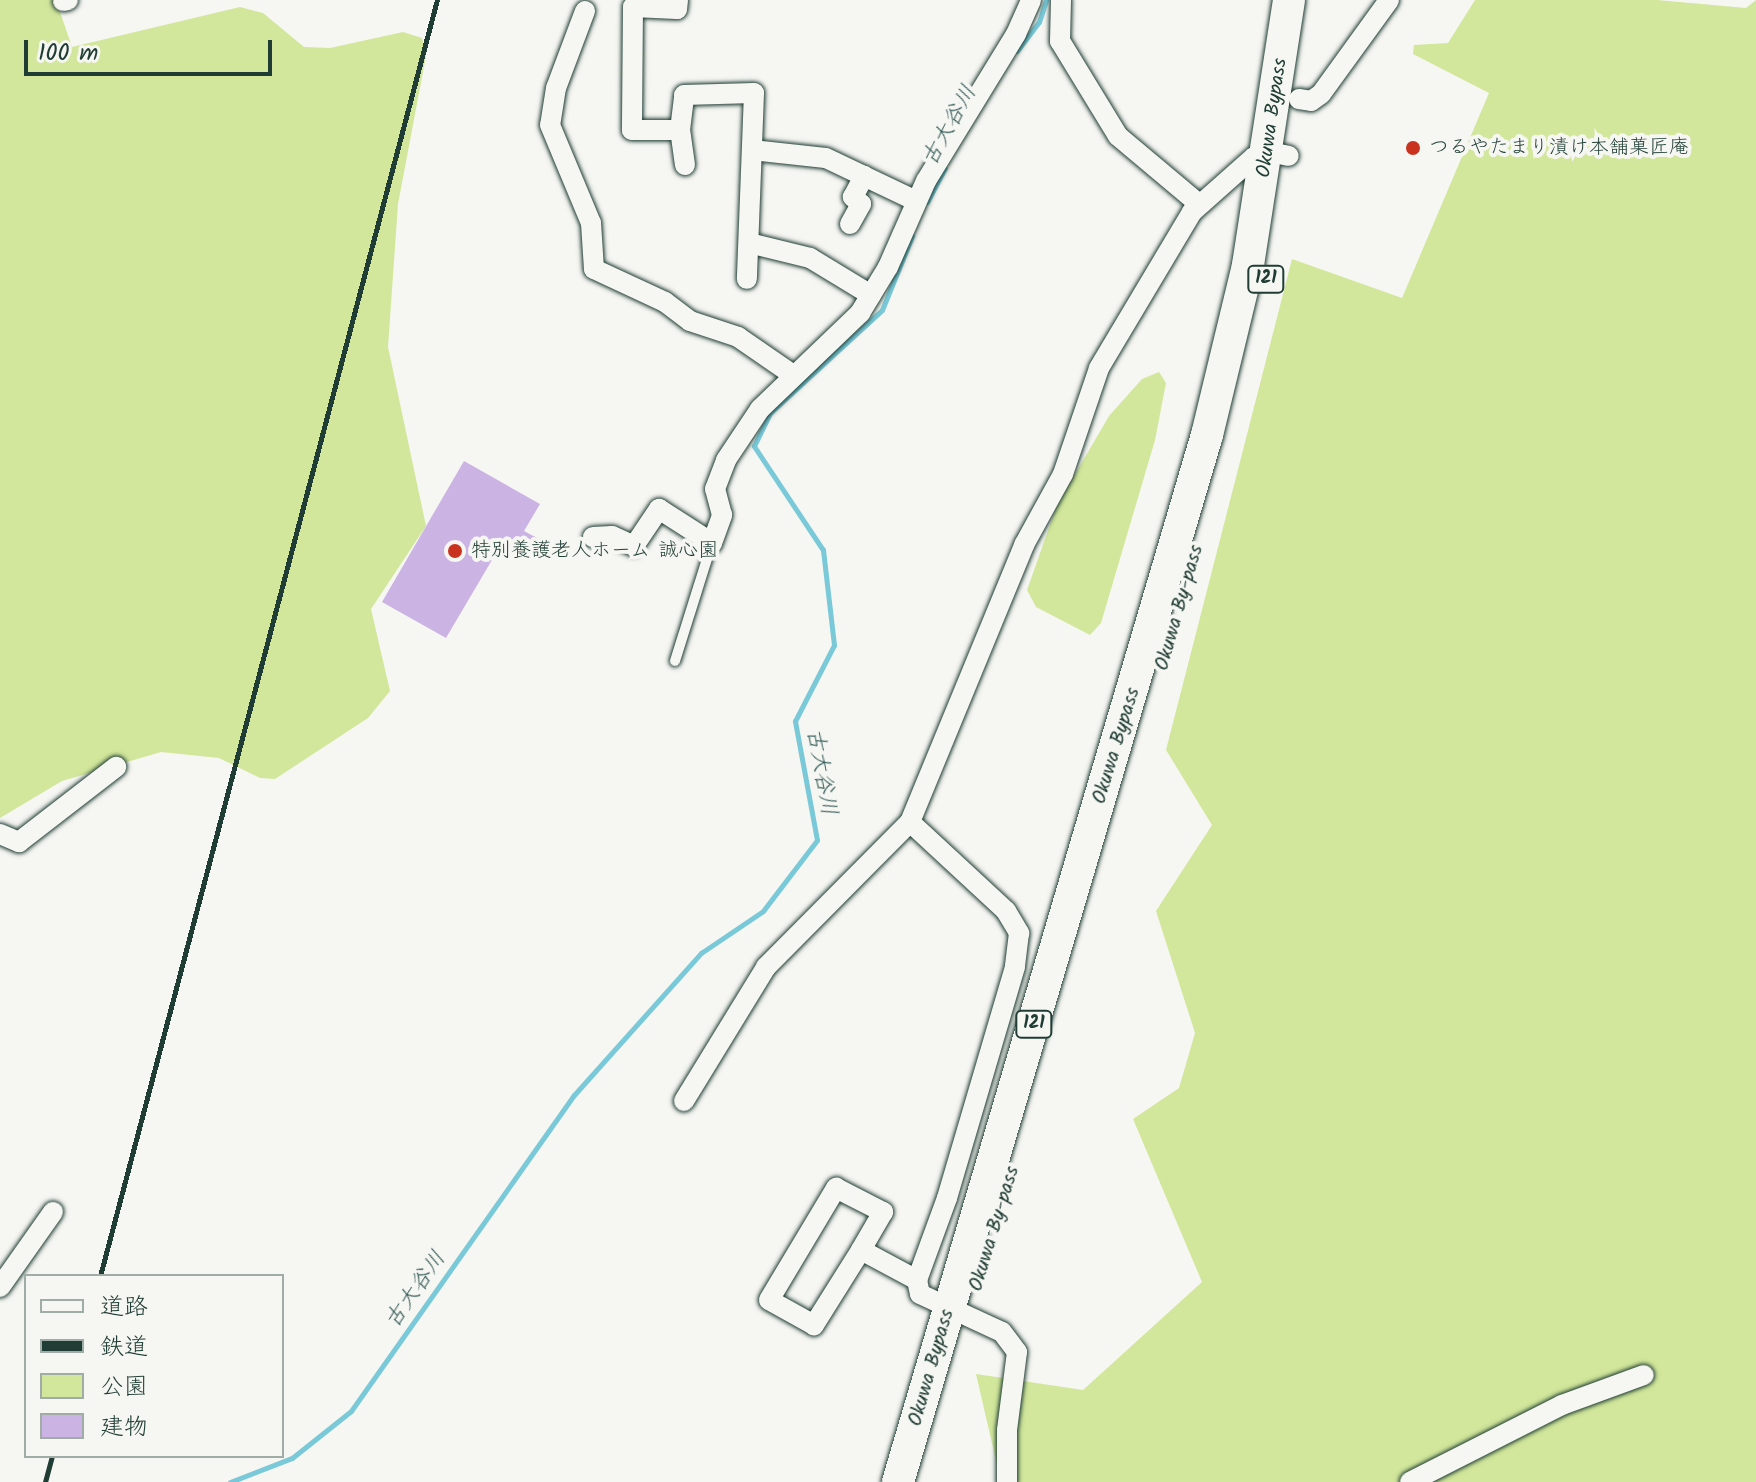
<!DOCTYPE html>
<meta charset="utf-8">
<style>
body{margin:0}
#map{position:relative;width:1756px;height:1482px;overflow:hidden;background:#f6f6f2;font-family:Kalam,"Klee One",sans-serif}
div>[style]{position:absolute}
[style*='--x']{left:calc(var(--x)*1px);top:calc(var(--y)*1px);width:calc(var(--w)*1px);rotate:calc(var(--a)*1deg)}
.green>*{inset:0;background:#d2e79b}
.stream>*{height:5px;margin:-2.5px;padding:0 2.5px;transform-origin:2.5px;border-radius:2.5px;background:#7ac9d8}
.building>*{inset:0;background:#cbb4e4}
.roads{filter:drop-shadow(0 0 2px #1f3d34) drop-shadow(0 0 2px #1f3d34)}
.service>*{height:10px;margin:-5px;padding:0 5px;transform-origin:5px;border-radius:5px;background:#f6f6f2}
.minor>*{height:20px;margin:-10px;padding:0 10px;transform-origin:10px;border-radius:10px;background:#f6f6f2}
.trunk>*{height:32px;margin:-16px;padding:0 16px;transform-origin:16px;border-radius:16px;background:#f6f6f2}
.rail>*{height:5px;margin:-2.5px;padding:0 2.5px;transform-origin:2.5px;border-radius:2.5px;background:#1f3d34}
.dots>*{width:22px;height:22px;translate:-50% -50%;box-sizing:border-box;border:4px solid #f6f6f2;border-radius:50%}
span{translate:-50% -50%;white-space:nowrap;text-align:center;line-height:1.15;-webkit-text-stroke:8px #f6f6f2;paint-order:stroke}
.shield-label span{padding:2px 6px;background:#f6f6f2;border:2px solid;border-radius:6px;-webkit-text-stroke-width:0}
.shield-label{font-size:18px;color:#1f3d34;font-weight:700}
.street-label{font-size:20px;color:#1f3d34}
.poi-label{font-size:20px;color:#1f3d34}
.left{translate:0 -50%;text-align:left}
.water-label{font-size:22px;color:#315955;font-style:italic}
.legend{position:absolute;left:24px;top:1274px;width:260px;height:184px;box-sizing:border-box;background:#f6f6f2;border:2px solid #a0aca6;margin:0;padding:10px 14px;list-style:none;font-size:24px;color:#1f3d34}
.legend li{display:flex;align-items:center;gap:16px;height:40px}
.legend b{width:40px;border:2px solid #a0aca6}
.scale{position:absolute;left:24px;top:40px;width:248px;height:36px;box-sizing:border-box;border:4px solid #1f3d34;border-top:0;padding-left:10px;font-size:24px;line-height:28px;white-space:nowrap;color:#1f3d34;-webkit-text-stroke:6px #f6f6f2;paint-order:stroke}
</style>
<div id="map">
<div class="green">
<i style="clip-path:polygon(0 0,56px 0,72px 47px,240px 7px,263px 13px,304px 47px,330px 48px,403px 32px,422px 38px,426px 56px,398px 204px,388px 347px,426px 526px,371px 609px,390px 691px,368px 718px,275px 779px,260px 778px,219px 758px,161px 752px,62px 781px,0 818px)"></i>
<i style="clip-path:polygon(1475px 0,1657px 0,1746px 8px,1756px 0,1756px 1482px,1001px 1482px,976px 1374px,1083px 1390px,1202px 1282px,1133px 1119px,1179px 1088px,1195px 1033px,1156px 911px,1212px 825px,1166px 750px,1292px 259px,1402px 298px,1489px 93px,1413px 54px,1414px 45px,1448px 43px)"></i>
<i style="clip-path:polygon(1159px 372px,1166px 383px,1155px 440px,1101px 623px,1090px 635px,1036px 607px,1027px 590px,1057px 505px,1109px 416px,1142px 379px)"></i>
</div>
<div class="stream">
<i style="--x:1017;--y:51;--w:36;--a:-53"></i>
<i style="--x:1039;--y:22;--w:23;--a:-72"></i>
<i style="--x:927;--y:202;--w:38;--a:-62"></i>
<i style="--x:230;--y:1482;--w:66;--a:-21.2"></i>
<i style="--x:292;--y:1458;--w:75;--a:-38.5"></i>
<i style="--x:351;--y:1411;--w:387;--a:-54.8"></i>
<i style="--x:574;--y:1095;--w:191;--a:-48.2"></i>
<i style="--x:701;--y:953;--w:75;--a:-34.1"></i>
<i style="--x:763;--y:911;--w:89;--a:-52.7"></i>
<i style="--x:817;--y:840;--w:121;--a:-100.5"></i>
<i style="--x:795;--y:721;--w:85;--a:-62.8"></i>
<i style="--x:834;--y:645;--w:96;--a:-96.6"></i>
<i style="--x:823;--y:550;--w:125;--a:-123.6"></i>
<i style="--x:754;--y:446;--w:37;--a:-64"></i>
<i style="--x:770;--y:413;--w:152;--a:-42.6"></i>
<i style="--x:882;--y:310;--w:80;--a:-67.9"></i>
</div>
<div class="building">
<i style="clip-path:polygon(464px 461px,540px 504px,524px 531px,539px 539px,528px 558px,502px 543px,446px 638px,382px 602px)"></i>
</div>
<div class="roads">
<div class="service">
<i style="--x:675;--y:661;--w:124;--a:-72.6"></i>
</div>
<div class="minor">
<i style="--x:678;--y:0;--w:9;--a:96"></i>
<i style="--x:677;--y:9;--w:44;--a:-177.4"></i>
<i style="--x:633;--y:7;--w:123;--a:90.5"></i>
<i style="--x:632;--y:130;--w:48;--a:0"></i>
<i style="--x:1061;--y:0;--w:41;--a:91.4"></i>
<i style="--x:1060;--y:41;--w:111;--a:58.6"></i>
<i style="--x:1118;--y:136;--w:106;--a:40"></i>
<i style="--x:63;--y:1;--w:5;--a:-11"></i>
<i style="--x:585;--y:11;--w:82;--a:110.6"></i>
<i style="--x:556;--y:88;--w:37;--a:99"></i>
<i style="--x:550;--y:125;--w:106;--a:67.3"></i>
<i style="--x:591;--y:223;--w:46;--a:86.3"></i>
<i style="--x:594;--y:269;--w:78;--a:24.9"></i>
<i style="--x:665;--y:302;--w:31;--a:37"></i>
<i style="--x:690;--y:321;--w:51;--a:18.4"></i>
<i style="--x:738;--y:337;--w:67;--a:34.6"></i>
<i style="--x:1299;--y:99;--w:12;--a:9"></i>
<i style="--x:1311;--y:101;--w:12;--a:-35"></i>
<i style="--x:1321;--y:94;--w:116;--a:-54.1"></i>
<i style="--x:752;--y:150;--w:74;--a:6.2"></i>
<i style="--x:826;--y:158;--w:100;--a:25.5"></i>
<i style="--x:685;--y:165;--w:35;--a:-98"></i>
<i style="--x:680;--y:130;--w:35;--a:-83"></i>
<i style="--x:684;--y:95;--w:70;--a:-1.6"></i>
<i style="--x:754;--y:93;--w:186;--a:92.2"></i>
<i style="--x:850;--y:224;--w:23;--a:-61"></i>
<i style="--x:861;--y:204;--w:11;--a:-139"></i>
<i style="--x:853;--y:197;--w:24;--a:-62"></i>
<i style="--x:749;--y:243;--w:63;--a:13.8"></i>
<i style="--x:810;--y:258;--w:71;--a:31.2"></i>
<i style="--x:593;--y:537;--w:19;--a:-3"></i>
<i style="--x:612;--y:536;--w:24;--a:24"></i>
<i style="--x:634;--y:546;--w:45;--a:-56"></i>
<i style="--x:659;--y:509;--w:63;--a:32.7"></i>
<i style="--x:712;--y:543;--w:30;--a:-70"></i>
<i style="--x:722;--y:515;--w:27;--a:-105"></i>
<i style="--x:715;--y:489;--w:31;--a:-69"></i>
<i style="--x:726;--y:460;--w:61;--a:-56.3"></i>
<i style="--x:760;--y:409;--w:139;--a:-43.8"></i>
<i style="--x:860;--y:313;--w:54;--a:-58.7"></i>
<i style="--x:888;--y:267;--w:94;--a:-66.2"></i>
<i style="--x:926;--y:181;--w:172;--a:-58.5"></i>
<i style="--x:1016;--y:34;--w:37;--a:-66"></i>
<i style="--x:910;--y:822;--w:131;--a:42.8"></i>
<i style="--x:1006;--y:911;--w:26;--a:59"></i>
<i style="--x:1019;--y:933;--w:34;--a:97"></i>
<i style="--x:1015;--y:967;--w:241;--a:106.4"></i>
<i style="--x:947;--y:1198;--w:87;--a:110.1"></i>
<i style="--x:917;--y:1280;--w:14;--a:78"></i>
<i style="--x:920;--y:1294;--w:90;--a:24.9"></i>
<i style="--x:1002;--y:1332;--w:25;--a:53"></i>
<i style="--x:1017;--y:1352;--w:79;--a:97.3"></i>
<i style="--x:1007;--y:1430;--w:52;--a:90"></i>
<i style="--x:0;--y:834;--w:21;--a:23"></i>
<i style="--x:19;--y:842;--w:123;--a:-37.7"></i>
<i style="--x:684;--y:1101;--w:157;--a:-58.5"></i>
<i style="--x:766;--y:967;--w:204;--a:-45.2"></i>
<i style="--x:910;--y:822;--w:300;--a:-67.6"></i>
<i style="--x:1024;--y:545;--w:81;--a:-61.2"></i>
<i style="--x:1063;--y:474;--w:112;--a:-71.2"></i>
<i style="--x:1099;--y:368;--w:182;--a:-59.2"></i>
<i style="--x:1192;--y:212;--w:83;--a:-41.6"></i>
<i style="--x:1254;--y:157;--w:16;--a:-18"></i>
<i style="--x:1269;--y:152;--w:20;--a:11"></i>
<i style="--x:861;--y:1250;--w:89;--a:122.1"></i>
<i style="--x:814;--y:1325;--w:51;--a:-150.9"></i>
<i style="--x:769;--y:1300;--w:131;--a:-59.1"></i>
<i style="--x:836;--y:1188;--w:53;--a:27.1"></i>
<i style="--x:883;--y:1212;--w:44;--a:120.1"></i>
<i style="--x:861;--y:1250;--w:64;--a:28.2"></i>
<i style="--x:0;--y:1287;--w:92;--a:-54.8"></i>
<i style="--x:1410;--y:1482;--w:170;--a:-26.9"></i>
<i style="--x:1562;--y:1405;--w:87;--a:-20.1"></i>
</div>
<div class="trunk">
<i style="--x:898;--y:1482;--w:1092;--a:-73.56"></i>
<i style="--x:1207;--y:435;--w:175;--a:-76.4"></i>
<i style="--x:1248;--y:265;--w:268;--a:-81.2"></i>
</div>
</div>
<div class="rail">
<i style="--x:100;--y:1276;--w:1320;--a:-75.21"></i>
<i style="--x:45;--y:1482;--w:27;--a:-75"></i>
</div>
<div class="dots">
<i style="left:1413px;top:148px;background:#c8321e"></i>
<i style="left:455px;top:551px;background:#c8321e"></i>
</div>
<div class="shield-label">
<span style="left:1266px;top:279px">121</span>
<span style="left:1034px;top:1024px">121</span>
</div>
<div class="street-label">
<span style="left:1273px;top:118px;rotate:-82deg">Okuwa Bypass</span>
<span style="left:1180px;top:608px;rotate:-74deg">Okuwa By-pass</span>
<span style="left:1117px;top:746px;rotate:-73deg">Okuwa Bypass</span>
<span style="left:995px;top:1229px;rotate:-73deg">Okuwa By-pass</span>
<span style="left:932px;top:1368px;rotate:-74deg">Okuwa Bypass</span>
</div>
<div class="poi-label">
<span class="left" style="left:1429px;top:148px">つるやたまり漬け本舗菓匠庵</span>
<span class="left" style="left:471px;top:551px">特別養護老人ホーム 誠心園</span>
</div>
<div class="water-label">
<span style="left:950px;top:126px;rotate:-61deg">古大谷川</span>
<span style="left:821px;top:772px;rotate:80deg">古大谷川</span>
<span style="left:416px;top:1290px;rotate:-55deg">古大谷川</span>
</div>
<ul class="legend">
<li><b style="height:10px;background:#f6f6f2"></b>道路</li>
<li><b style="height:10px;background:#1f3d34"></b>鉄道</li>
<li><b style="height:22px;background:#d2e79b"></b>公園</li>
<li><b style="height:22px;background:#cbb4e4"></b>建物</li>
</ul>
<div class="scale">100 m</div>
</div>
